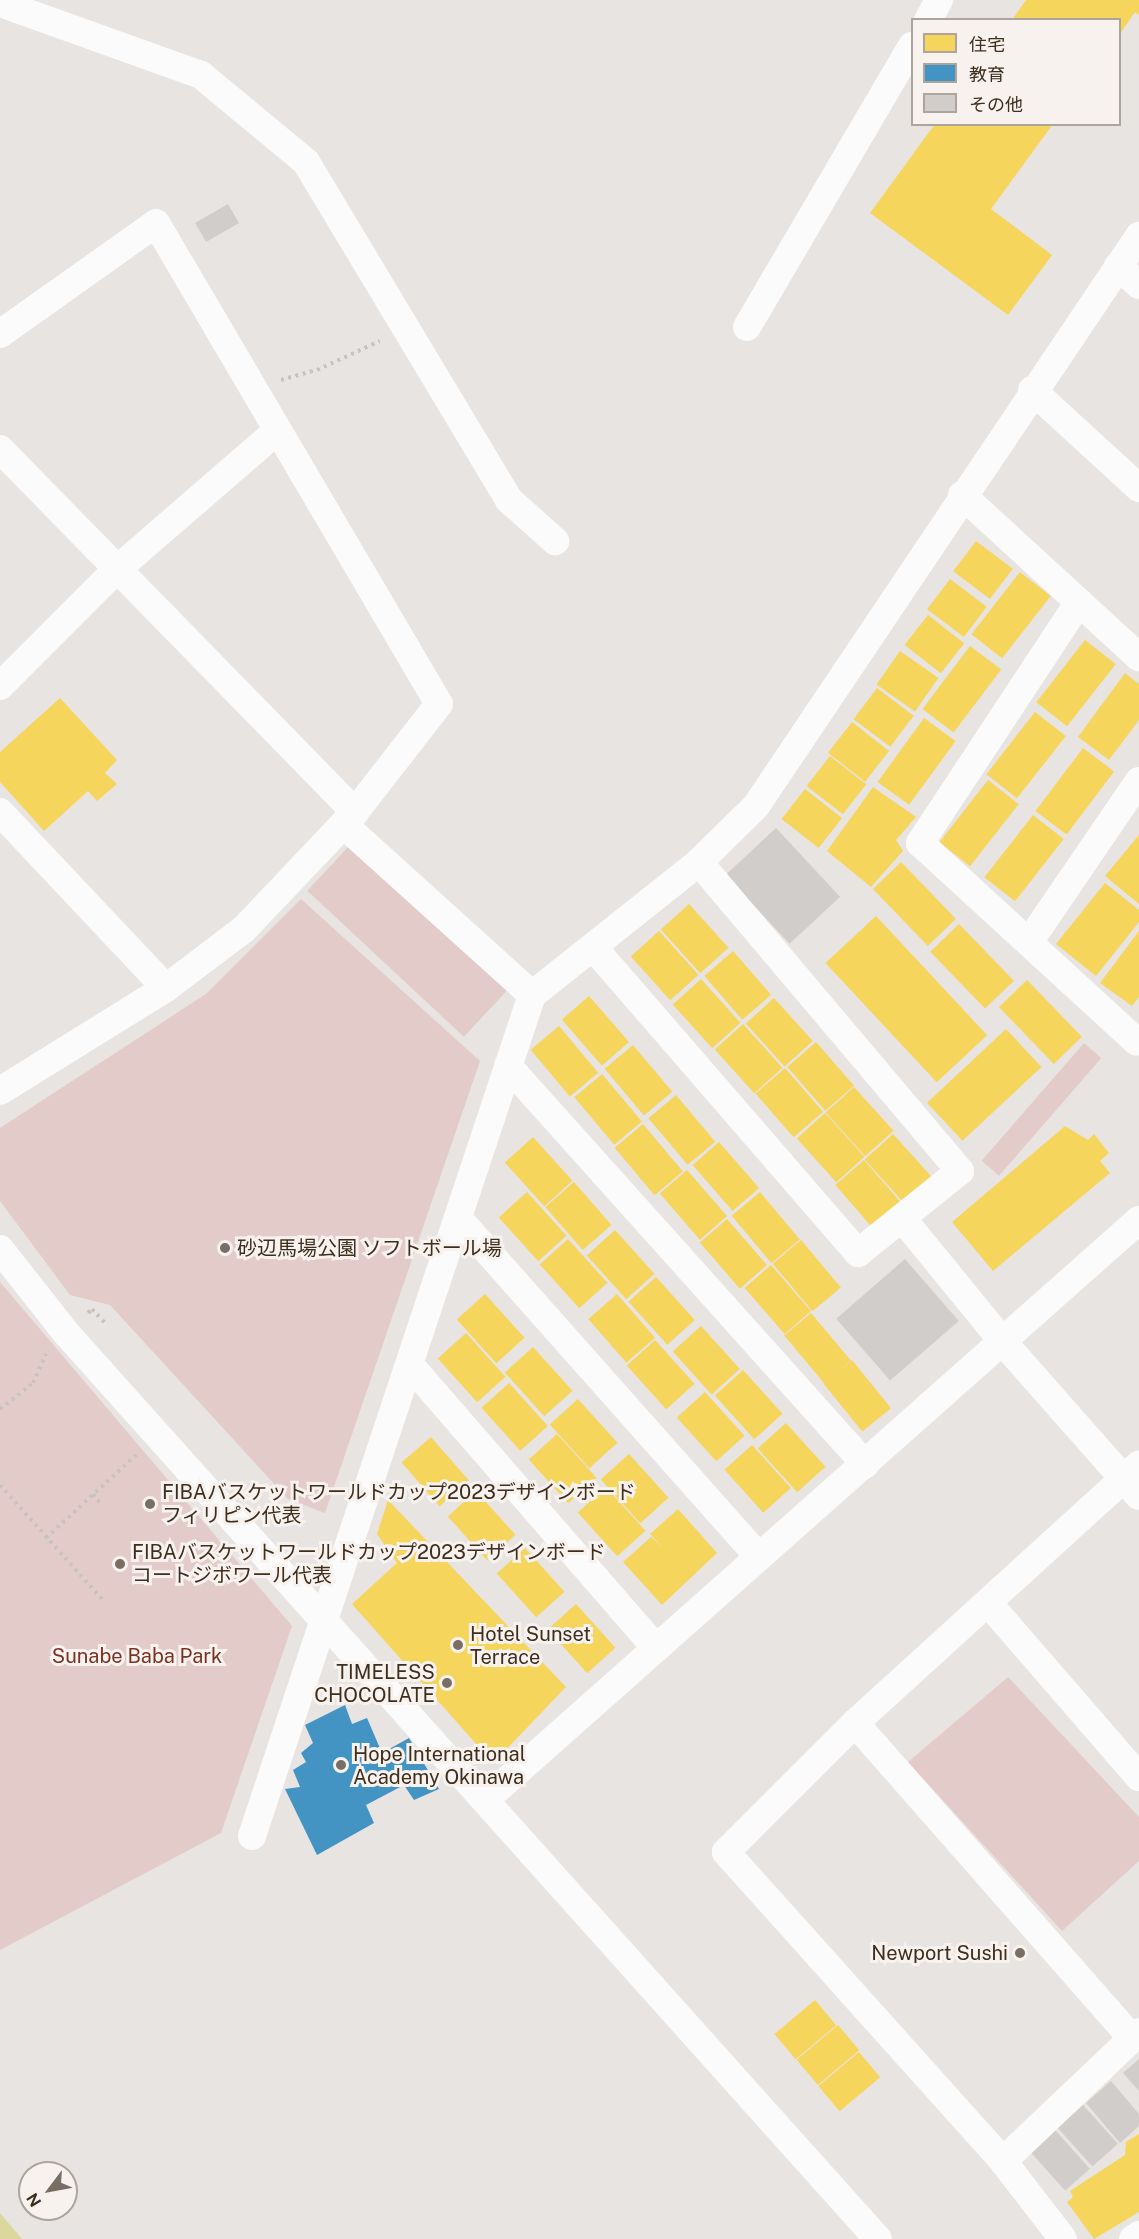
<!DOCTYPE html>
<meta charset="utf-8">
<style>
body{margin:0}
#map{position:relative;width:1139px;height:2239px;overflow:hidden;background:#e8e4e2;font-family:"Public Sans","Noto Sans JP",sans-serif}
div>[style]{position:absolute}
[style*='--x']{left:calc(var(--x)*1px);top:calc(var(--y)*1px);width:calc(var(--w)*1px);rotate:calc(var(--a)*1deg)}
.green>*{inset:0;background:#e3cbc9;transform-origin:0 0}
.water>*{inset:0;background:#dcd79d}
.homes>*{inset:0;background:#f6d55c;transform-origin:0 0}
.schools>*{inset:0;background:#4393c3}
.building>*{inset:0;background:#d1cdca;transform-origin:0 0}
.path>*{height:4px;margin-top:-2px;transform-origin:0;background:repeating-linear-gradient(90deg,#c9c3bf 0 3px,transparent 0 7.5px)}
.minor>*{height:28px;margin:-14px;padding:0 14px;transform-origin:14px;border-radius:14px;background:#fcfbfb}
.dots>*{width:16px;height:16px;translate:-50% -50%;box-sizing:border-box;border:3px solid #f8f2ef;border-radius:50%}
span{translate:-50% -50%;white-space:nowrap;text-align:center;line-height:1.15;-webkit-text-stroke:6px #f8f2ef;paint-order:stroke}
.poi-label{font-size:20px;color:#3d2e1e}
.left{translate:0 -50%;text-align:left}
.right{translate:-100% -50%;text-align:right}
.park-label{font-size:20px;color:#783324}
.legend{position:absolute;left:911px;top:18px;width:210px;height:108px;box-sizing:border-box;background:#f8f2ef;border:2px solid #ada49b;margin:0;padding:8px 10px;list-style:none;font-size:18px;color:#3d2e1e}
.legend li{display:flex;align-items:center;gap:12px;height:30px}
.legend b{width:30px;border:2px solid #ada49b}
.north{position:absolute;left:18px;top:2161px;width:60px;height:60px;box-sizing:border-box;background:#f8f2ef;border:2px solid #ada49b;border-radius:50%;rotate:238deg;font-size:16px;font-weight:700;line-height:24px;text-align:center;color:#3d2e1e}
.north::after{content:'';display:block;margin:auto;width:21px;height:27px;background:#796e63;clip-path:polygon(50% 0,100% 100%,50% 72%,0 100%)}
</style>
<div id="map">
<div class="green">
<i style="left:351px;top:844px;width:214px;height:64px;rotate:43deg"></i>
<i style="clip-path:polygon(301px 899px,480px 1061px,325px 1513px,288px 1499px,110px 1305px,70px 1295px,0 1201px,0 1128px,206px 994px)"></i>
<i style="left:1084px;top:1043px;width:23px;height:156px;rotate:41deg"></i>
<i style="clip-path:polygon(0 1282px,292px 1626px,221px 1833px,0 1950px)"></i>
<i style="clip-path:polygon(1008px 1677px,1139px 1817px,1139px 1861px,1062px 1931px,908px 1762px)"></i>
</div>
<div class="water">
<i style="clip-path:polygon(0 2213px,22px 2239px,0 2239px)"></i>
</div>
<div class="homes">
<i style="clip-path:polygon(1026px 0,1139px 0,1139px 15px,1135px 12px,1120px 34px,1120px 20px,1012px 20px)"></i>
<i style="clip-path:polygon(935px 124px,1053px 124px,991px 209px,1052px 255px,1008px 315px,870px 213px)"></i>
<i style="left:976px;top:541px;width:46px;height:38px;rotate:37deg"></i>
<i style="left:1020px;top:572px;width:39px;height:79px;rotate:38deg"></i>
<i style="left:950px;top:579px;width:46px;height:38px;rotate:37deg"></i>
<i style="left:928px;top:615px;width:46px;height:38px;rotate:38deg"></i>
<i style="left:1085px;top:640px;width:39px;height:79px;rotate:38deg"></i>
<i style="left:970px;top:646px;width:39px;height:79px;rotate:37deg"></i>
<i style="left:900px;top:651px;width:47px;height:41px;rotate:35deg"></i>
<i style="clip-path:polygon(1125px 673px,1139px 684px,1139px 720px,1109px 760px,1078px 737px)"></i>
<i style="left:877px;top:688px;width:46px;height:39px;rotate:37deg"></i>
<i style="clip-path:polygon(60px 698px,117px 760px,105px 773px,117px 784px,97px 801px,88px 791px,44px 831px,0 782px,0 752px)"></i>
<i style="left:1035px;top:712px;width:39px;height:79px;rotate:38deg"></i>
<i style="left:924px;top:718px;width:39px;height:79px;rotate:36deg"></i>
<i style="left:852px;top:722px;width:47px;height:39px;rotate:38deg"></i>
<i style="left:1083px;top:748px;width:39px;height:79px;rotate:37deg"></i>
<i style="left:830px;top:756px;width:46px;height:38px;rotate:38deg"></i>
<i style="left:988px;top:780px;width:39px;height:79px;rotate:38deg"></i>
<i style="clip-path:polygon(873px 787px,916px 817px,896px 840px,903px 851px,871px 887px,827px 851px)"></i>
<i style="left:805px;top:789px;width:47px;height:38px;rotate:38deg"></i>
<i style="left:1033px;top:815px;width:39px;height:79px;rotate:38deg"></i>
<i style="clip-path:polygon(1139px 835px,1139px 904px,1105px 876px)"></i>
<i style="left:901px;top:862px;width:79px;height:39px;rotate:46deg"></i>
<i style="clip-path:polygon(1105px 883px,1139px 910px,1139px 922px,1096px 976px,1056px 944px)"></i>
<i style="left:689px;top:904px;width:59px;height:38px;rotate:48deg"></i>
<i style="left:876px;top:916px;width:163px;height:69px;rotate:47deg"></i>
<i style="left:959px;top:924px;width:79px;height:40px;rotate:46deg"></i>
<i style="left:659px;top:931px;width:59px;height:38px;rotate:48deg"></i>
<i style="clip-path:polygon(1139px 931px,1139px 997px,1132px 1006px,1100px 983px)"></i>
<i style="left:733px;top:951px;width:58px;height:38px;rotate:49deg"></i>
<i style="left:701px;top:979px;width:59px;height:38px;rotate:48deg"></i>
<i style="left:1027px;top:980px;width:79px;height:39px;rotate:46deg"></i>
<i style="left:589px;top:996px;width:61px;height:36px;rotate:49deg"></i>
<i style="left:774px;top:998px;width:58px;height:38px;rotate:48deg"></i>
<i style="left:743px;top:1024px;width:59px;height:38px;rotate:48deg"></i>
<i style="left:559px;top:1026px;width:61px;height:37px;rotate:50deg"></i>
<i style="left:1006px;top:1029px;width:52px;height:108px;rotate:47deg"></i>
<i style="left:816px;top:1042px;width:58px;height:38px;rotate:49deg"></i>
<i style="left:633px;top:1045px;width:61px;height:37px;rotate:50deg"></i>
<i style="left:785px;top:1068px;width:58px;height:39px;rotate:49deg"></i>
<i style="left:602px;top:1074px;width:62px;height:36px;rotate:50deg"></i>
<i style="left:854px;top:1087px;width:59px;height:38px;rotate:48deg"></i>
<i style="left:676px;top:1095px;width:61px;height:36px;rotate:50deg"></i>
<i style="left:825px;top:1113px;width:59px;height:38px;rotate:48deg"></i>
<i style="left:643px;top:1124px;width:62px;height:37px;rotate:50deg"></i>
<i style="clip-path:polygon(1065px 1126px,1088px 1140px,1094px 1134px,1109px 1153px,1100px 1161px,1110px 1173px,993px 1271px,952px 1222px)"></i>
<i style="left:893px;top:1134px;width:59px;height:38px;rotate:48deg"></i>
<i style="left:533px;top:1137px;width:59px;height:38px;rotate:48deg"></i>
<i style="left:719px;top:1142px;width:61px;height:35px;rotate:49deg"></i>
<i style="left:864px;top:1160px;width:57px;height:38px;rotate:49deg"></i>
<i style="left:687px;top:1170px;width:61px;height:36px;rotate:49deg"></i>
<i style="left:574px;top:1182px;width:57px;height:38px;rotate:49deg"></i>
<i style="left:527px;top:1192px;width:59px;height:38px;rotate:48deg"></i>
<i style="left:760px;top:1192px;width:62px;height:37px;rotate:50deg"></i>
<i style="left:727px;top:1219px;width:61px;height:36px;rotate:49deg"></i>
<i style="left:615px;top:1230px;width:59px;height:38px;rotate:48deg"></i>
<i style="left:568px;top:1239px;width:59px;height:38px;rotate:48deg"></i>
<i style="left:801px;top:1240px;width:62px;height:37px;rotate:50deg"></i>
<i style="left:771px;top:1265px;width:61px;height:35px;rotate:49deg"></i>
<i style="left:656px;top:1277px;width:58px;height:37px;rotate:48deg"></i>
<i style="left:485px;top:1294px;width:59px;height:38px;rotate:48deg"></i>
<i style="left:617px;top:1294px;width:58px;height:38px;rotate:49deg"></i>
<i style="left:811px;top:1313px;width:62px;height:35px;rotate:50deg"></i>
<i style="left:701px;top:1326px;width:58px;height:38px;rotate:48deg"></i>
<i style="left:466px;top:1333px;width:59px;height:38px;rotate:48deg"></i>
<i style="left:655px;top:1340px;width:59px;height:38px;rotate:48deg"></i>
<i style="left:533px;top:1347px;width:59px;height:38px;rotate:48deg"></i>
<i style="left:852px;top:1360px;width:62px;height:37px;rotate:51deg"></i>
<i style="left:743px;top:1370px;width:59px;height:38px;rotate:48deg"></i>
<i style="left:509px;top:1383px;width:58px;height:37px;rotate:48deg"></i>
<i style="left:705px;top:1392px;width:59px;height:38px;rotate:48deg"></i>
<i style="left:578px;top:1399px;width:59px;height:38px;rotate:48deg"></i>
<i style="left:786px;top:1423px;width:59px;height:38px;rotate:48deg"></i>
<i style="left:557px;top:1434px;width:59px;height:38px;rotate:48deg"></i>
<i style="left:431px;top:1437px;width:58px;height:39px;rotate:49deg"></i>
<i style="left:752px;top:1445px;width:58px;height:37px;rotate:48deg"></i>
<i style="left:629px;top:1454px;width:59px;height:38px;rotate:48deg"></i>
<i style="left:606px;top:1487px;width:59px;height:38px;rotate:48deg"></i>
<i style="left:476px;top:1491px;width:59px;height:38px;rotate:48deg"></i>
<i style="clip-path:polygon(388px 1500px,566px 1687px,493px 1763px,352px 1604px,397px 1563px,377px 1534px)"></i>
<i style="clip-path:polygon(678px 1509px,717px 1553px,662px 1605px,623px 1562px,651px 1537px,662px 1547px,650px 1534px)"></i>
<i style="left:525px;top:1548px;width:59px;height:38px;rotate:48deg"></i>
<i style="left:576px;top:1604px;width:59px;height:38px;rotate:48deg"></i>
<i style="left:815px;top:2000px;width:33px;height:53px;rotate:50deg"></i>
<i style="left:838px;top:2025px;width:33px;height:54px;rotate:50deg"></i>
<i style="left:859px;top:2052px;width:33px;height:53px;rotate:50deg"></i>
<i style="clip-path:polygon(1139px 2134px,1139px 2212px,1094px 2239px,1067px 2202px,1073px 2197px,1070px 2191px,1125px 2155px,1126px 2142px)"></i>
</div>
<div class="schools">
<i style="clip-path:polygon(345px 1705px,352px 1724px,367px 1718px,382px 1753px,409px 1738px,439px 1789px,414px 1800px,404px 1785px,366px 1805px,374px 1823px,317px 1855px,285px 1789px,300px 1787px,293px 1770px,306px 1762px,301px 1753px,313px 1743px,305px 1725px)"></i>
</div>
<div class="building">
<i style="left:228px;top:204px;width:22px;height:38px;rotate:60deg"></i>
<i style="left:776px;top:828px;width:94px;height:69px;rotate:47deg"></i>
<i style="left:905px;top:1259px;width:82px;height:91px;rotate:49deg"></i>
<i style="clip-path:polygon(1139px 2059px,1139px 2091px,1123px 2073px)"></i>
<i style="clip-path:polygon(1111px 2081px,1139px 2114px,1139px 2126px,1120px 2143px,1086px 2103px)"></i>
<i style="left:1083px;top:2105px;width:52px;height:34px;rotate:48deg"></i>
<i style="left:1055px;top:2130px;width:52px;height:33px;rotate:48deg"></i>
</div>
<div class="path">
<i style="--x:281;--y:380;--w:37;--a:-16"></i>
<i style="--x:317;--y:370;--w:69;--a:-24.7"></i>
<i style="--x:88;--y:1313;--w:6;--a:-45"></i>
<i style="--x:92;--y:1309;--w:22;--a:47"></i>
<i style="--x:0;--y:1409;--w:42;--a:-38.2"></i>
<i style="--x:33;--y:1383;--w:32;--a:-66"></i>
<i style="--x:0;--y:1485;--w:153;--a:48.2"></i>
<i style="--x:93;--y:1494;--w:11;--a:52"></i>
<i style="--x:46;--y:1538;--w:124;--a:-42.7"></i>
</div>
<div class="minor">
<i style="--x:0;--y:3;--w:214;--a:19.7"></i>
<i style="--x:201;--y:75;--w:136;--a:39.6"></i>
<i style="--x:306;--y:162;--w:394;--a:59"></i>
<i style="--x:509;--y:500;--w:62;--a:41.7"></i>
<i style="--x:928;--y:20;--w:23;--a:-61"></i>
<i style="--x:1118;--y:266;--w:28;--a:42"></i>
<i style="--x:747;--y:327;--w:326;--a:-59.6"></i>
<i style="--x:0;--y:334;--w:191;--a:-35.4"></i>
<i style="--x:156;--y:223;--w:558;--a:59.53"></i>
<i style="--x:439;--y:704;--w:137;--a:127.9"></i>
<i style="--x:355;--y:812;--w:161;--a:133.5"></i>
<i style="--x:244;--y:929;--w:98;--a:142.9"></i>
<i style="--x:166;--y:988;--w:195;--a:148.2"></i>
<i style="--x:1032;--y:390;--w:145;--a:42.5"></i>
<i style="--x:0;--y:449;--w:508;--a:45.64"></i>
<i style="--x:962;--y:495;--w:240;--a:42.5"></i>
<i style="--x:1079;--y:602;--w:289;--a:123.4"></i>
<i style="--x:920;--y:843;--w:294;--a:42.5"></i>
<i style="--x:0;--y:686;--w:161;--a:-45"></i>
<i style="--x:114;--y:572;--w:216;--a:-40.9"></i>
<i style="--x:0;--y:812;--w:242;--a:46.7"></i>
<i style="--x:344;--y:825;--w:253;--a:42.1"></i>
<i style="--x:1029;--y:942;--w:195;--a:-55.7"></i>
<i style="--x:593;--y:947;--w:405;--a:49.1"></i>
<i style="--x:858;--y:1253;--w:131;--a:-38.8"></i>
<i style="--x:960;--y:1171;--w:404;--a:-130.2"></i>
<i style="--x:508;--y:1066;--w:535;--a:48.11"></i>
<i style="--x:458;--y:1218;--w:453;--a:48.4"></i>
<i style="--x:902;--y:1218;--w:160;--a:50.8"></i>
<i style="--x:1003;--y:1342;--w:205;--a:48.6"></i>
<i style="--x:0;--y:1249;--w:108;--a:51.8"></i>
<i style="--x:67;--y:1334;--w:1215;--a:48.14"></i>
<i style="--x:410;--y:1365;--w:375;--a:49"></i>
<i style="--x:989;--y:1604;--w:229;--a:49.1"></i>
<i style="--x:855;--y:1723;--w:419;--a:48.7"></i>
<i style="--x:485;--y:1800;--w:874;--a:-41.57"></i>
<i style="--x:252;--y:1836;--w:886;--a:-71.59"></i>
<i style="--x:532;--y:995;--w:213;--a:-38.5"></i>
<i style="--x:699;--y:862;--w:80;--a:-44.5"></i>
<i style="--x:756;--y:806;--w:687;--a:-56.1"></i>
<i style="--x:1003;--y:2161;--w:187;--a:-43.5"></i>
<i style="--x:1063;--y:2239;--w:98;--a:-127.6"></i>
<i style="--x:1003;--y:2161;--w:415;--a:-131.9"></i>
<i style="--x:726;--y:1852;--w:182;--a:-45"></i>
<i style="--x:855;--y:1723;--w:384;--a:-42.3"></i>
<i style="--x:1133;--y:2239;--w:7;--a:-34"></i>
</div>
<div class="dots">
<i style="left:225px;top:1248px;background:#796e63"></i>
<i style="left:150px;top:1504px;background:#796e63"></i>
<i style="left:120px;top:1564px;background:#796e63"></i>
<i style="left:458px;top:1645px;background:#796e63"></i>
<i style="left:447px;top:1683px;background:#796e63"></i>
<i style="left:341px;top:1765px;background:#796e63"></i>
<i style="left:1020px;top:1953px;background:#796e63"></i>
</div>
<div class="poi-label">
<span class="left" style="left:237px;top:1248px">砂辺馬場公園 ソフトボール場</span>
<span class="left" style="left:162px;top:1504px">FIBAバスケットワールドカップ2023デザインボード<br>フィリピン代表</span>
<span class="left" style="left:132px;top:1564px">FIBAバスケットワールドカップ2023デザインボード<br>コートジボワール代表</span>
<span class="left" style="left:470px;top:1646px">Hotel Sunset<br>Terrace</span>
<span class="right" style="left:435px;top:1684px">TIMELESS<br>CHOCOLATE</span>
<span class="left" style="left:353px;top:1766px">Hope International<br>Academy Okinawa</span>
<span class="right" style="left:1008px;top:1953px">Newport Sushi</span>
</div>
<div class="park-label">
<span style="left:137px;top:1656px">Sunabe Baba Park</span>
</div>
<ul class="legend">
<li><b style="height:16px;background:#f6d55c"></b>住宅</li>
<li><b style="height:16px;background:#4393c3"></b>教育</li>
<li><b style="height:16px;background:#d1cdca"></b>その他</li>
</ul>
<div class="north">N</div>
</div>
